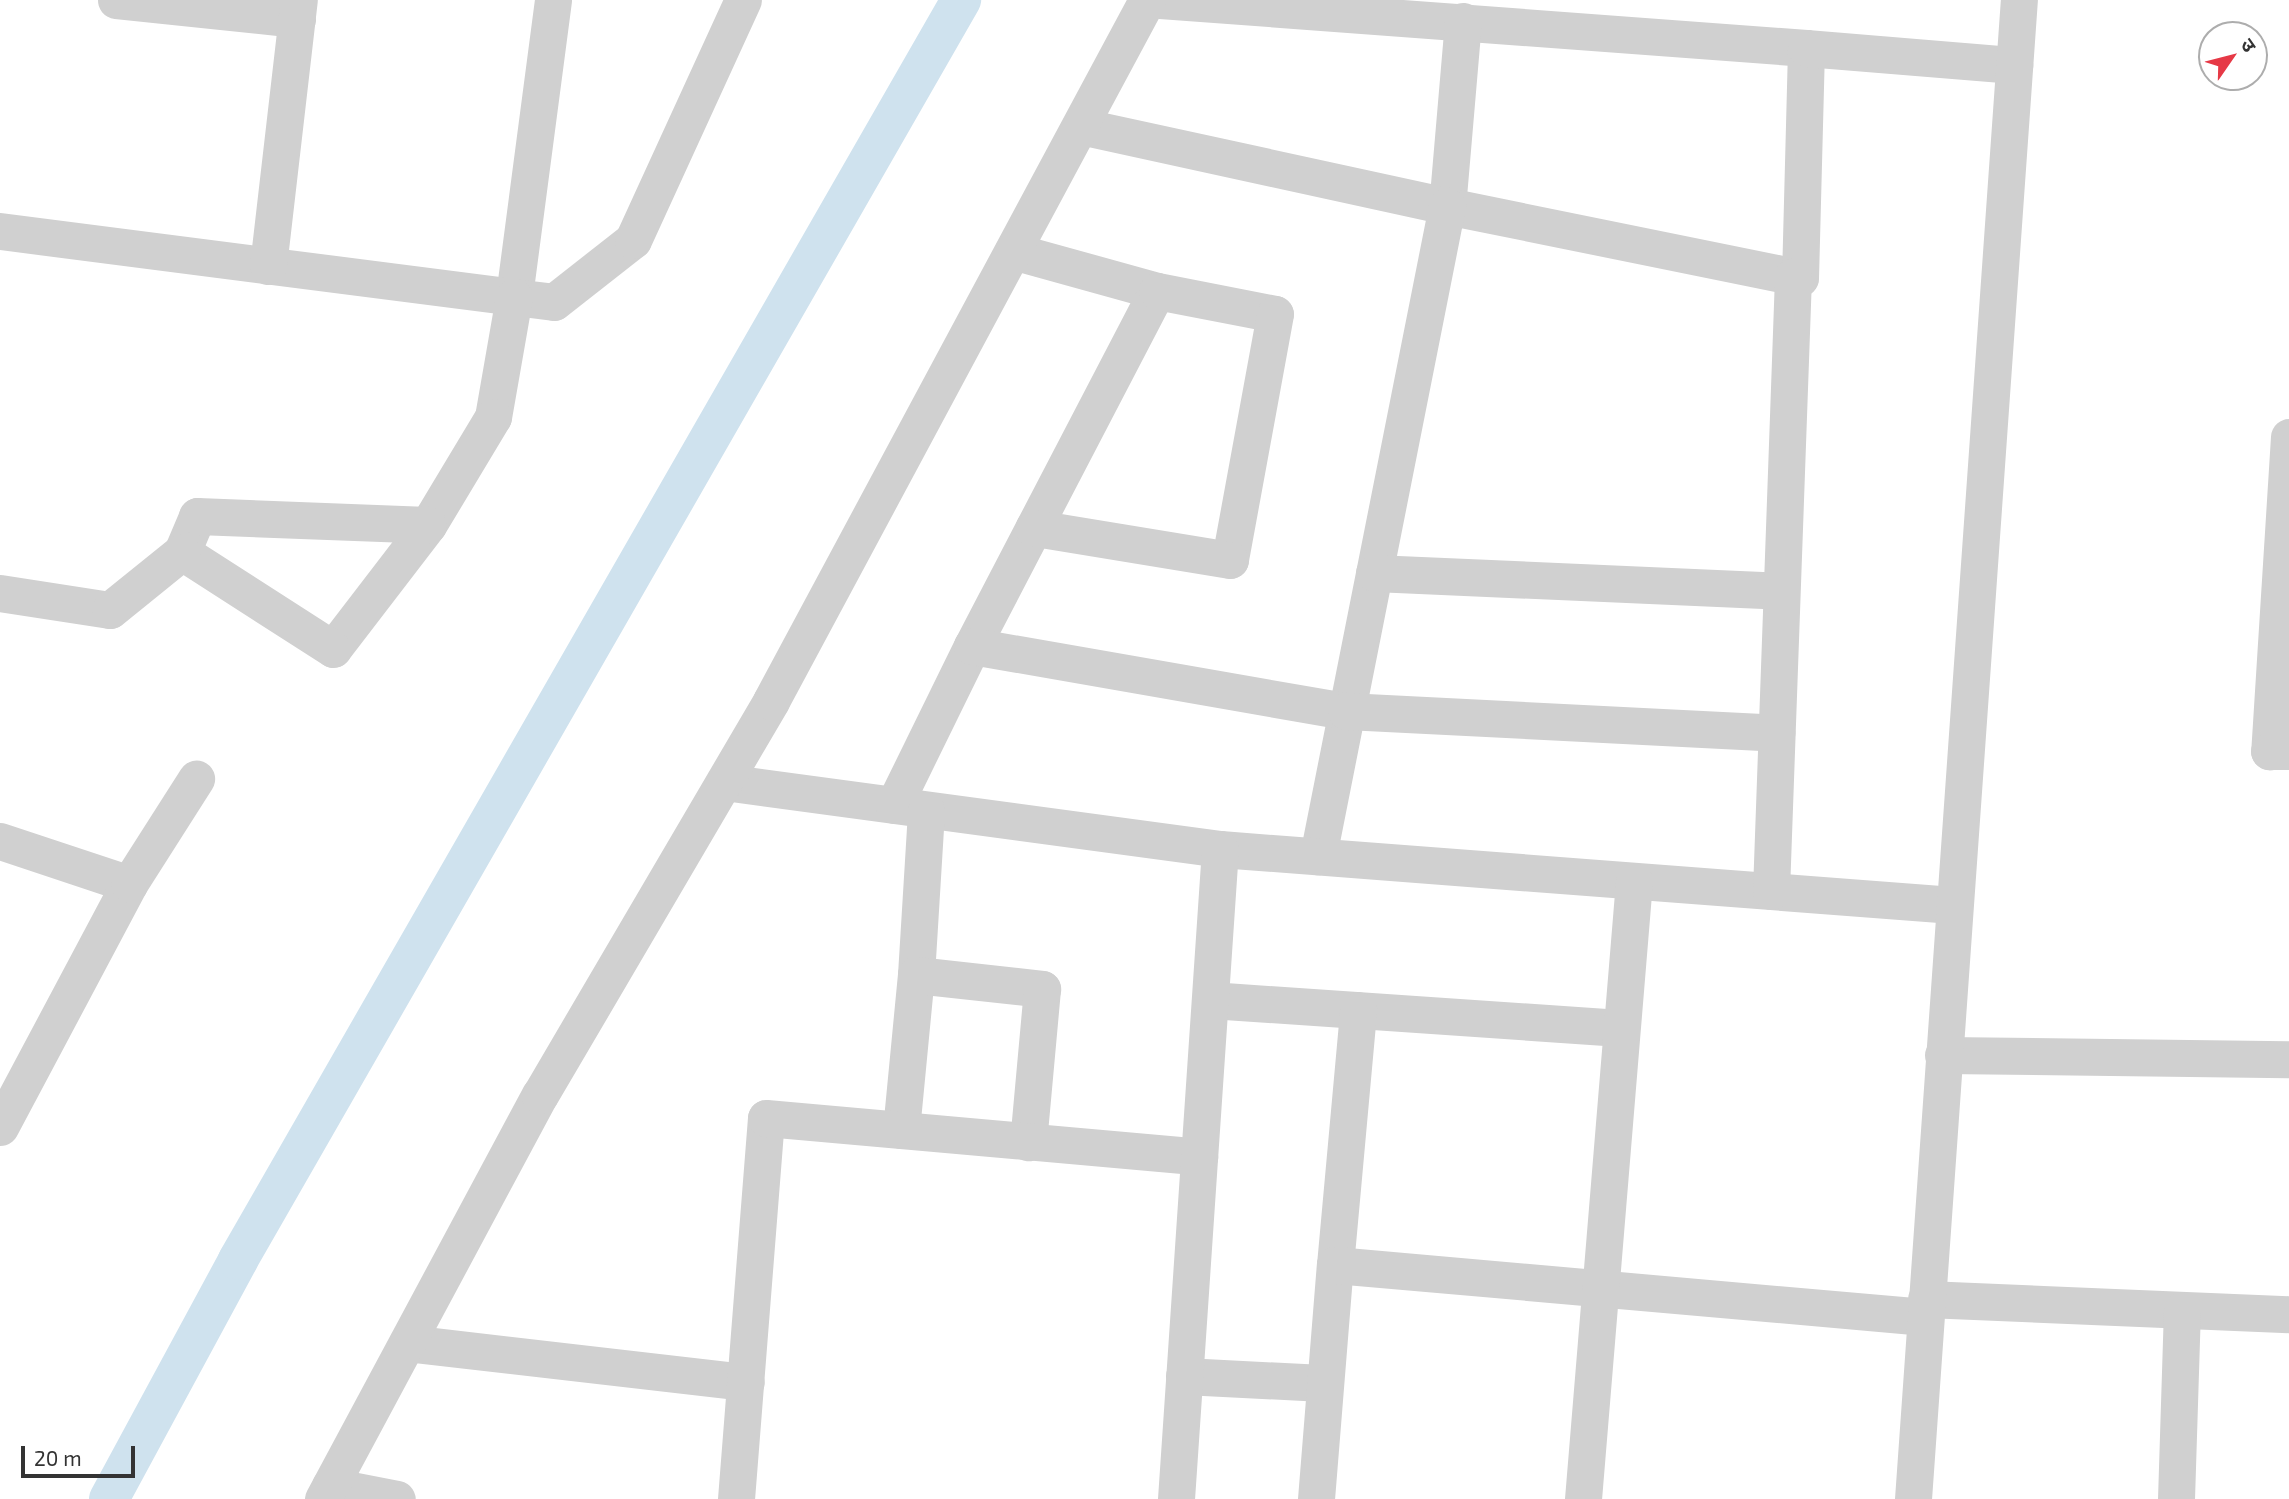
<!DOCTYPE html>
<meta charset="utf-8">
<style>
body{margin:0}
#map{position:relative;width:2289px;height:1499px;overflow:hidden;background:#fff;font-family:"Exo 2","Noto Sans Devanagari",sans-serif}
div>[style]{position:absolute}
[style*='--x']{left:calc(var(--x)*1px);top:calc(var(--y)*1px);width:calc(var(--w)*1px);rotate:calc(var(--a)*1deg)}
.canal>*{height:40px;margin:-20px;padding:0 20px;transform-origin:20px;border-radius:20px;background:#cfe2ee}
.minor>*{height:37px;margin:-18.5px;padding:0 18.5px;transform-origin:18.5px;border-radius:18.5px;background:#d0d0d0}
span{translate:-50% -50%;white-space:nowrap;text-align:center;line-height:1.15;-webkit-text-stroke:7px #fff;paint-order:stroke}
.north{position:absolute;left:2198px;top:21px;width:70px;height:70px;box-sizing:border-box;background:#fff;border:2px solid #adadad;border-radius:50%;rotate:55deg;font-size:19px;font-weight:700;line-height:28px;text-align:center;color:#333}
.north::after{content:'';display:block;margin:auto;width:24px;height:32px;background:#e63946;clip-path:polygon(50% 0,100% 100%,50% 72%,0 100%)}
.scale{position:absolute;left:21px;top:1446px;width:114px;height:32px;box-sizing:border-box;border:4px solid #333;border-top:0;padding-left:9px;font-size:21px;line-height:24px;white-space:nowrap;color:#333;-webkit-text-stroke:5px #fff;paint-order:stroke}
</style>
<div id="map">
<div class="canal">
<i style="--x:109;--y:1499;--w:272;--a:-61.6"></i>
<i style="--x:238;--y:1260;--w:1453;--a:-60.15"></i>
</div>
<div class="minor">
<i style="--x:116;--y:0;--w:182;--a:6"></i>
<i style="--x:553;--y:0;--w:300;--a:97.5"></i>
<i style="--x:514;--y:297;--w:40;--a:7.1"></i>
<i style="--x:554;--y:302;--w:100;--a:-38.1"></i>
<i style="--x:633;--y:240;--w:264;--a:-65.4"></i>
<i style="--x:1160;--y:0;--w:648;--a:4.25"></i>
<i style="--x:1463;--y:21;--w:186;--a:94.9"></i>
<i style="--x:1447;--y:206;--w:360;--a:11.5"></i>
<i style="--x:1800;--y:278;--w:230;--a:-88.5"></i>
<i style="--x:1806;--y:48;--w:209;--a:4.7"></i>
<i style="--x:1080;--y:126;--w:376;--a:12.3"></i>
<i style="--x:1447;--y:206;--w:663;--a:101.23"></i>
<i style="--x:0;--y:231;--w:518;--a:7.32"></i>
<i style="--x:514;--y:297;--w:122;--a:99.9"></i>
<i style="--x:493;--y:417;--w:126;--a:121"></i>
<i style="--x:428;--y:525;--w:156;--a:127.5"></i>
<i style="--x:333;--y:649;--w:179;--a:-147.3"></i>
<i style="--x:182;--y:552;--w:39;--a:-67"></i>
<i style="--x:197;--y:516;--w:231;--a:2.2"></i>
<i style="--x:1013;--y:251;--w:149;--a:15.5"></i>
<i style="--x:268;--y:266;--w:268;--a:-83.4"></i>
<i style="--x:2289;--y:437;--w:315;--a:93.6"></i>
<i style="--x:2269;--y:751;--w:20;--a:0"></i>
<i style="--x:1374;--y:573;--w:407;--a:2.5"></i>
<i style="--x:0;--y:593;--w:111;--a:8.8"></i>
<i style="--x:110;--y:610;--w:92;--a:-38.9"></i>
<i style="--x:972;--y:646;--w:400;--a:-62.5"></i>
<i style="--x:1157;--y:291;--w:120;--a:11"></i>
<i style="--x:1275;--y:314;--w:250;--a:100.4"></i>
<i style="--x:1230;--y:560;--w:199;--a:-170.7"></i>
<i style="--x:724;--y:782;--w:501;--a:7.69"></i>
<i style="--x:1220;--y:849;--w:735;--a:4.37"></i>
<i style="--x:894;--y:805;--w:177;--a:-63.9"></i>
<i style="--x:972;--y:646;--w:380;--a:9.9"></i>
<i style="--x:1346;--y:711;--w:431;--a:2.9"></i>
<i style="--x:0;--y:841;--w:136;--a:18.4"></i>
<i style="--x:1771;--y:891;--w:615;--a:-87.95"></i>
<i style="--x:916;--y:975;--w:165;--a:-86.5"></i>
<i style="--x:1210;--y:1000;--w:411;--a:3.9"></i>
<i style="--x:1943;--y:1055;--w:346;--a:0.7"></i>
<i style="--x:0;--y:1127;--w:275;--a:-62"></i>
<i style="--x:129;--y:884;--w:125;--a:-57.5"></i>
<i style="--x:901;--y:1130;--w:156;--a:-84.5"></i>
<i style="--x:916;--y:975;--w:127;--a:6.3"></i>
<i style="--x:1042;--y:989;--w:154;--a:95.2"></i>
<i style="--x:1335;--y:1265;--w:256;--a:-84.8"></i>
<i style="--x:1926;--y:1299;--w:363;--a:2.4"></i>
<i style="--x:407;--y:1343;--w:341;--a:6.6"></i>
<i style="--x:1184;--y:1376;--w:139;--a:2.9"></i>
<i style="--x:330;--y:1486;--w:68;--a:11"></i>
<i style="--x:323;--y:1499;--w:459;--a:-61.8"></i>
<i style="--x:540;--y:1095;--w:457;--a:-59.6"></i>
<i style="--x:771;--y:701;--w:795;--a:-61.79"></i>
<i style="--x:736;--y:1499;--w:382;--a:-85.5"></i>
<i style="--x:766;--y:1118;--w:435;--a:5.1"></i>
<i style="--x:1176;--y:1499;--w:651;--a:-86.13"></i>
<i style="--x:1316;--y:1499;--w:235;--a:-85.4"></i>
<i style="--x:1335;--y:1265;--w:592;--a:5.04"></i>
<i style="--x:1583;--y:1499;--w:620;--a:-85.28"></i>
<i style="--x:1913;--y:1499;--w:1503;--a:-85.96"></i>
<i style="--x:2176;--y:1499;--w:189;--a:-88.2"></i>
</div>
<div class="north">उ</div>
<div class="scale">20 m</div>
</div>
